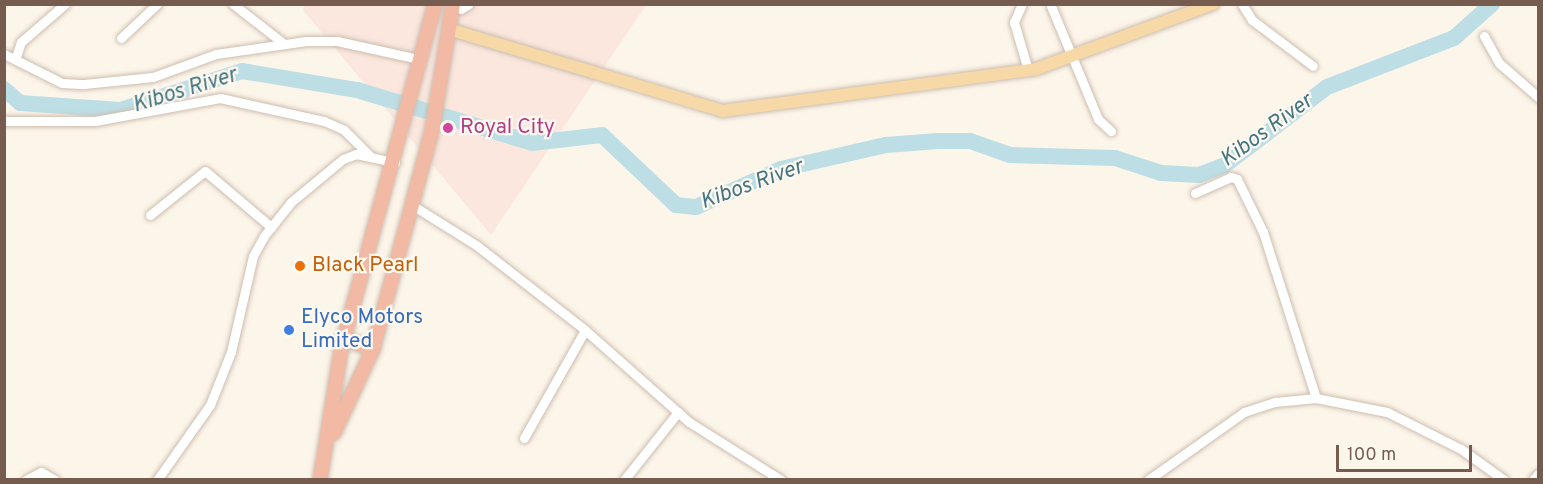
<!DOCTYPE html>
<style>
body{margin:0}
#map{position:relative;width:1543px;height:484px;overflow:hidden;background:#fcf5e9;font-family:Overpass,sans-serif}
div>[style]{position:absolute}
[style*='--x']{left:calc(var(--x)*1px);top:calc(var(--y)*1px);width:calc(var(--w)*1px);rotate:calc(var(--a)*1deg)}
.commercial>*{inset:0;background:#fbe7de}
.river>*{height:16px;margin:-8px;padding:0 8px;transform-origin:8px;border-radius:8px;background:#bedee5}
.roads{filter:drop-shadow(0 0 2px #cdbdb0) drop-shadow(0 0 2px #cdbdb0)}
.minor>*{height:9px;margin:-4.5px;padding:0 4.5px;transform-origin:4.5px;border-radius:4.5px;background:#fff}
.major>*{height:12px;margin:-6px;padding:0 6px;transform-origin:6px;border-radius:6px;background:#f6d9a6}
.highway>*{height:14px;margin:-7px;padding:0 7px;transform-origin:7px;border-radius:7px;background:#f2b9a4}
.dots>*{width:16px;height:16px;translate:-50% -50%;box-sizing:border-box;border:3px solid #fef9f0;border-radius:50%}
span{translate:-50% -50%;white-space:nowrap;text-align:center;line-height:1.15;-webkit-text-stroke:4.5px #fef9f0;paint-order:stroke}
.hotel-label{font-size:21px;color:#b23c85}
.left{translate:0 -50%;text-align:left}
.food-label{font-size:21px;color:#c56008}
.shop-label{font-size:21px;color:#366cbe}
.water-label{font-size:22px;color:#457580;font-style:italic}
.frame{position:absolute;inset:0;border:6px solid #755c4e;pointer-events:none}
.scale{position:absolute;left:1336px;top:445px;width:136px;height:27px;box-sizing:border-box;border:3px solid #755c4e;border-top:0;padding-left:8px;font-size:18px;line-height:21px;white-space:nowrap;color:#755c4e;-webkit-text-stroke:4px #fef9f0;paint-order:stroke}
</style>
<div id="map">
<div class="commercial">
<i style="clip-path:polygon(305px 4px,646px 5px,491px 235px,303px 10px)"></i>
</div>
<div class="river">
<i style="--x:4;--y:89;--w:21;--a:41"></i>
<i style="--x:20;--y:103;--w:100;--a:4"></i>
<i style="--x:120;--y:110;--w:128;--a:-17.7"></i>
<i style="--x:242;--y:71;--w:117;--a:9.4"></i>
<i style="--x:357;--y:90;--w:183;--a:16.8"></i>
<i style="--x:532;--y:143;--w:70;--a:-6.5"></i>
<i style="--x:602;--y:135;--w:102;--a:43.4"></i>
<i style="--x:676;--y:205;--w:20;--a:6"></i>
<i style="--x:696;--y:207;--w:93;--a:-24.1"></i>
<i style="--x:781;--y:169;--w:108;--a:-12.9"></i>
<i style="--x:886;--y:145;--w:52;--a:-4.4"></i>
<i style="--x:938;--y:141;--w:32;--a:0"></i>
<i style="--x:970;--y:141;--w:42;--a:19.3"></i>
<i style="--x:1010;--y:155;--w:105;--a:1.6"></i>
<i style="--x:1115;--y:158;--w:48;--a:18.1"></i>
<i style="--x:1161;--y:173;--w:38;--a:3"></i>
<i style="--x:1199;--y:175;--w:28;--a:-21"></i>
<i style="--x:1225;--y:165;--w:128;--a:-37.4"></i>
<i style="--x:1327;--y:87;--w:136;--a:-21.1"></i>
<i style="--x:1454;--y:38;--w:51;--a:-41.8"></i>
</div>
<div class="roads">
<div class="minor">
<i style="--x:233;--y:4;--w:63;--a:38"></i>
<i style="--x:1022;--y:4;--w:20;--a:114"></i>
<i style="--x:1014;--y:22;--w:50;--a:73.7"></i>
<i style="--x:1242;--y:4;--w:19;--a:58"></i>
<i style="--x:1252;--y:20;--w:76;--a:37"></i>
<i style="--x:1051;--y:6;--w:122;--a:67.4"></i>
<i style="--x:1098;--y:119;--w:18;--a:43"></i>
<i style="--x:461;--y:9;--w:9;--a:-32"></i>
<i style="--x:1484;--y:36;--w:31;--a:61"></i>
<i style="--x:1499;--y:63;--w:52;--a:41.1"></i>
<i style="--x:121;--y:38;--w:50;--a:-43.4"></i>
<i style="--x:4;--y:54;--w:65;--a:26.6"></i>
<i style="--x:62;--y:83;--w:22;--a:3"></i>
<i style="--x:84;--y:84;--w:69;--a:-5.8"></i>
<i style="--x:153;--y:77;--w:67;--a:-20.1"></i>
<i style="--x:216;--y:54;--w:91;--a:-8.2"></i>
<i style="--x:306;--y:41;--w:31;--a:0"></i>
<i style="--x:337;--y:41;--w:84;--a:12.4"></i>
<i style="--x:16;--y:57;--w:16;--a:-72"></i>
<i style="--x:21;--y:42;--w:58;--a:-40.8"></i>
<i style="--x:4;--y:121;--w:91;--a:0"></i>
<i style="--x:95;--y:121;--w:127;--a:-10.4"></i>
<i style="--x:220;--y:98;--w:107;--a:12.5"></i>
<i style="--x:324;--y:121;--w:22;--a:24"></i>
<i style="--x:344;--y:130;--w:37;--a:45"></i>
<i style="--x:1195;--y:193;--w:39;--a:-24"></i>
<i style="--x:1231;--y:177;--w:6;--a:18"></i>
<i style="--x:1237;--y:179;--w:59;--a:63.9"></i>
<i style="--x:1263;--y:232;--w:174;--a:72.3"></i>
<i style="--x:412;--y:205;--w:75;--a:32"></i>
<i style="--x:476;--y:245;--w:138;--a:37.9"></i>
<i style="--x:585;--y:330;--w:139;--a:41.5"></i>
<i style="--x:689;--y:422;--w:109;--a:32.2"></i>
<i style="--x:150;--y:215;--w:70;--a:-38.7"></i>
<i style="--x:205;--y:171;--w:87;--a:40.3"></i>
<i style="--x:524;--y:438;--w:124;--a:-60.5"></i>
<i style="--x:26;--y:480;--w:17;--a:-28"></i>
<i style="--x:41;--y:472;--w:16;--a:30"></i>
<i style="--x:157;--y:480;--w:92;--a:-54.8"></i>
<i style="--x:210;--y:405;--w:57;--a:-68.4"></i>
<i style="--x:231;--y:352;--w:98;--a:-77.1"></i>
<i style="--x:253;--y:256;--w:23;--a:-61"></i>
<i style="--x:264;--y:236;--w:43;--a:-51.5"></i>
<i style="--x:291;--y:202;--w:67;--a:-39.6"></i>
<i style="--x:343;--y:159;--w:14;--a:-21"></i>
<i style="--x:356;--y:154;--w:40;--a:12"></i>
<i style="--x:624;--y:480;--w:87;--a:-51.5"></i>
<i style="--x:1148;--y:480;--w:118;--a:-35.3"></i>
<i style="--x:1244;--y:412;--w:33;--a:-18"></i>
<i style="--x:1275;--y:402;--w:41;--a:-5.6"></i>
<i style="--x:1316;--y:398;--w:72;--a:11.2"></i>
<i style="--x:1387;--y:412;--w:83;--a:26.6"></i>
<i style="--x:1461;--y:449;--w:53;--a:35.8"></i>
<i style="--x:1533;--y:480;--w:8;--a:-50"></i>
</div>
<div class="major">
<i style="--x:451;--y:30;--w:284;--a:16.6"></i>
<i style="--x:723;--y:111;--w:316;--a:-7.6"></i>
<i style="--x:1036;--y:69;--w:189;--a:-20.2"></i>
</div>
<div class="highway">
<i style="--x:344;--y:339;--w:31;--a:19"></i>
<i style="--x:334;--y:433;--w:93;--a:-65.1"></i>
<i style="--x:373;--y:349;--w:227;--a:-74.9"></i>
<i style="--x:432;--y:130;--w:128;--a:-80.5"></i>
<i style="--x:320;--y:480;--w:132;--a:-80.8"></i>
<i style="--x:341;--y:350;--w:359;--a:-74.8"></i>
</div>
</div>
<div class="dots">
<i style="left:448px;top:128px;background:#d1479c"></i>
<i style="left:300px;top:266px;background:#e8710a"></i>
<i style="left:289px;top:330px;background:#3f7fe0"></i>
</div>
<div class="hotel-label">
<span class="left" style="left:460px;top:128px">Royal City</span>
</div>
<div class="food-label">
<span class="left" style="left:312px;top:266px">Black Pearl</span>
</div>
<div class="shop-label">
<span class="left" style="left:301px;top:330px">Elyco Motors<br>Limited</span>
</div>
<div class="water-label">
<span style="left:185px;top:91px;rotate:-17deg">Kibos River</span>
<span style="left:1267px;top:131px;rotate:-36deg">Kibos River</span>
<span style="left:752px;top:185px;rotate:-20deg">Kibos River</span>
</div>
<div class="frame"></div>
<div class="scale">100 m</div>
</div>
